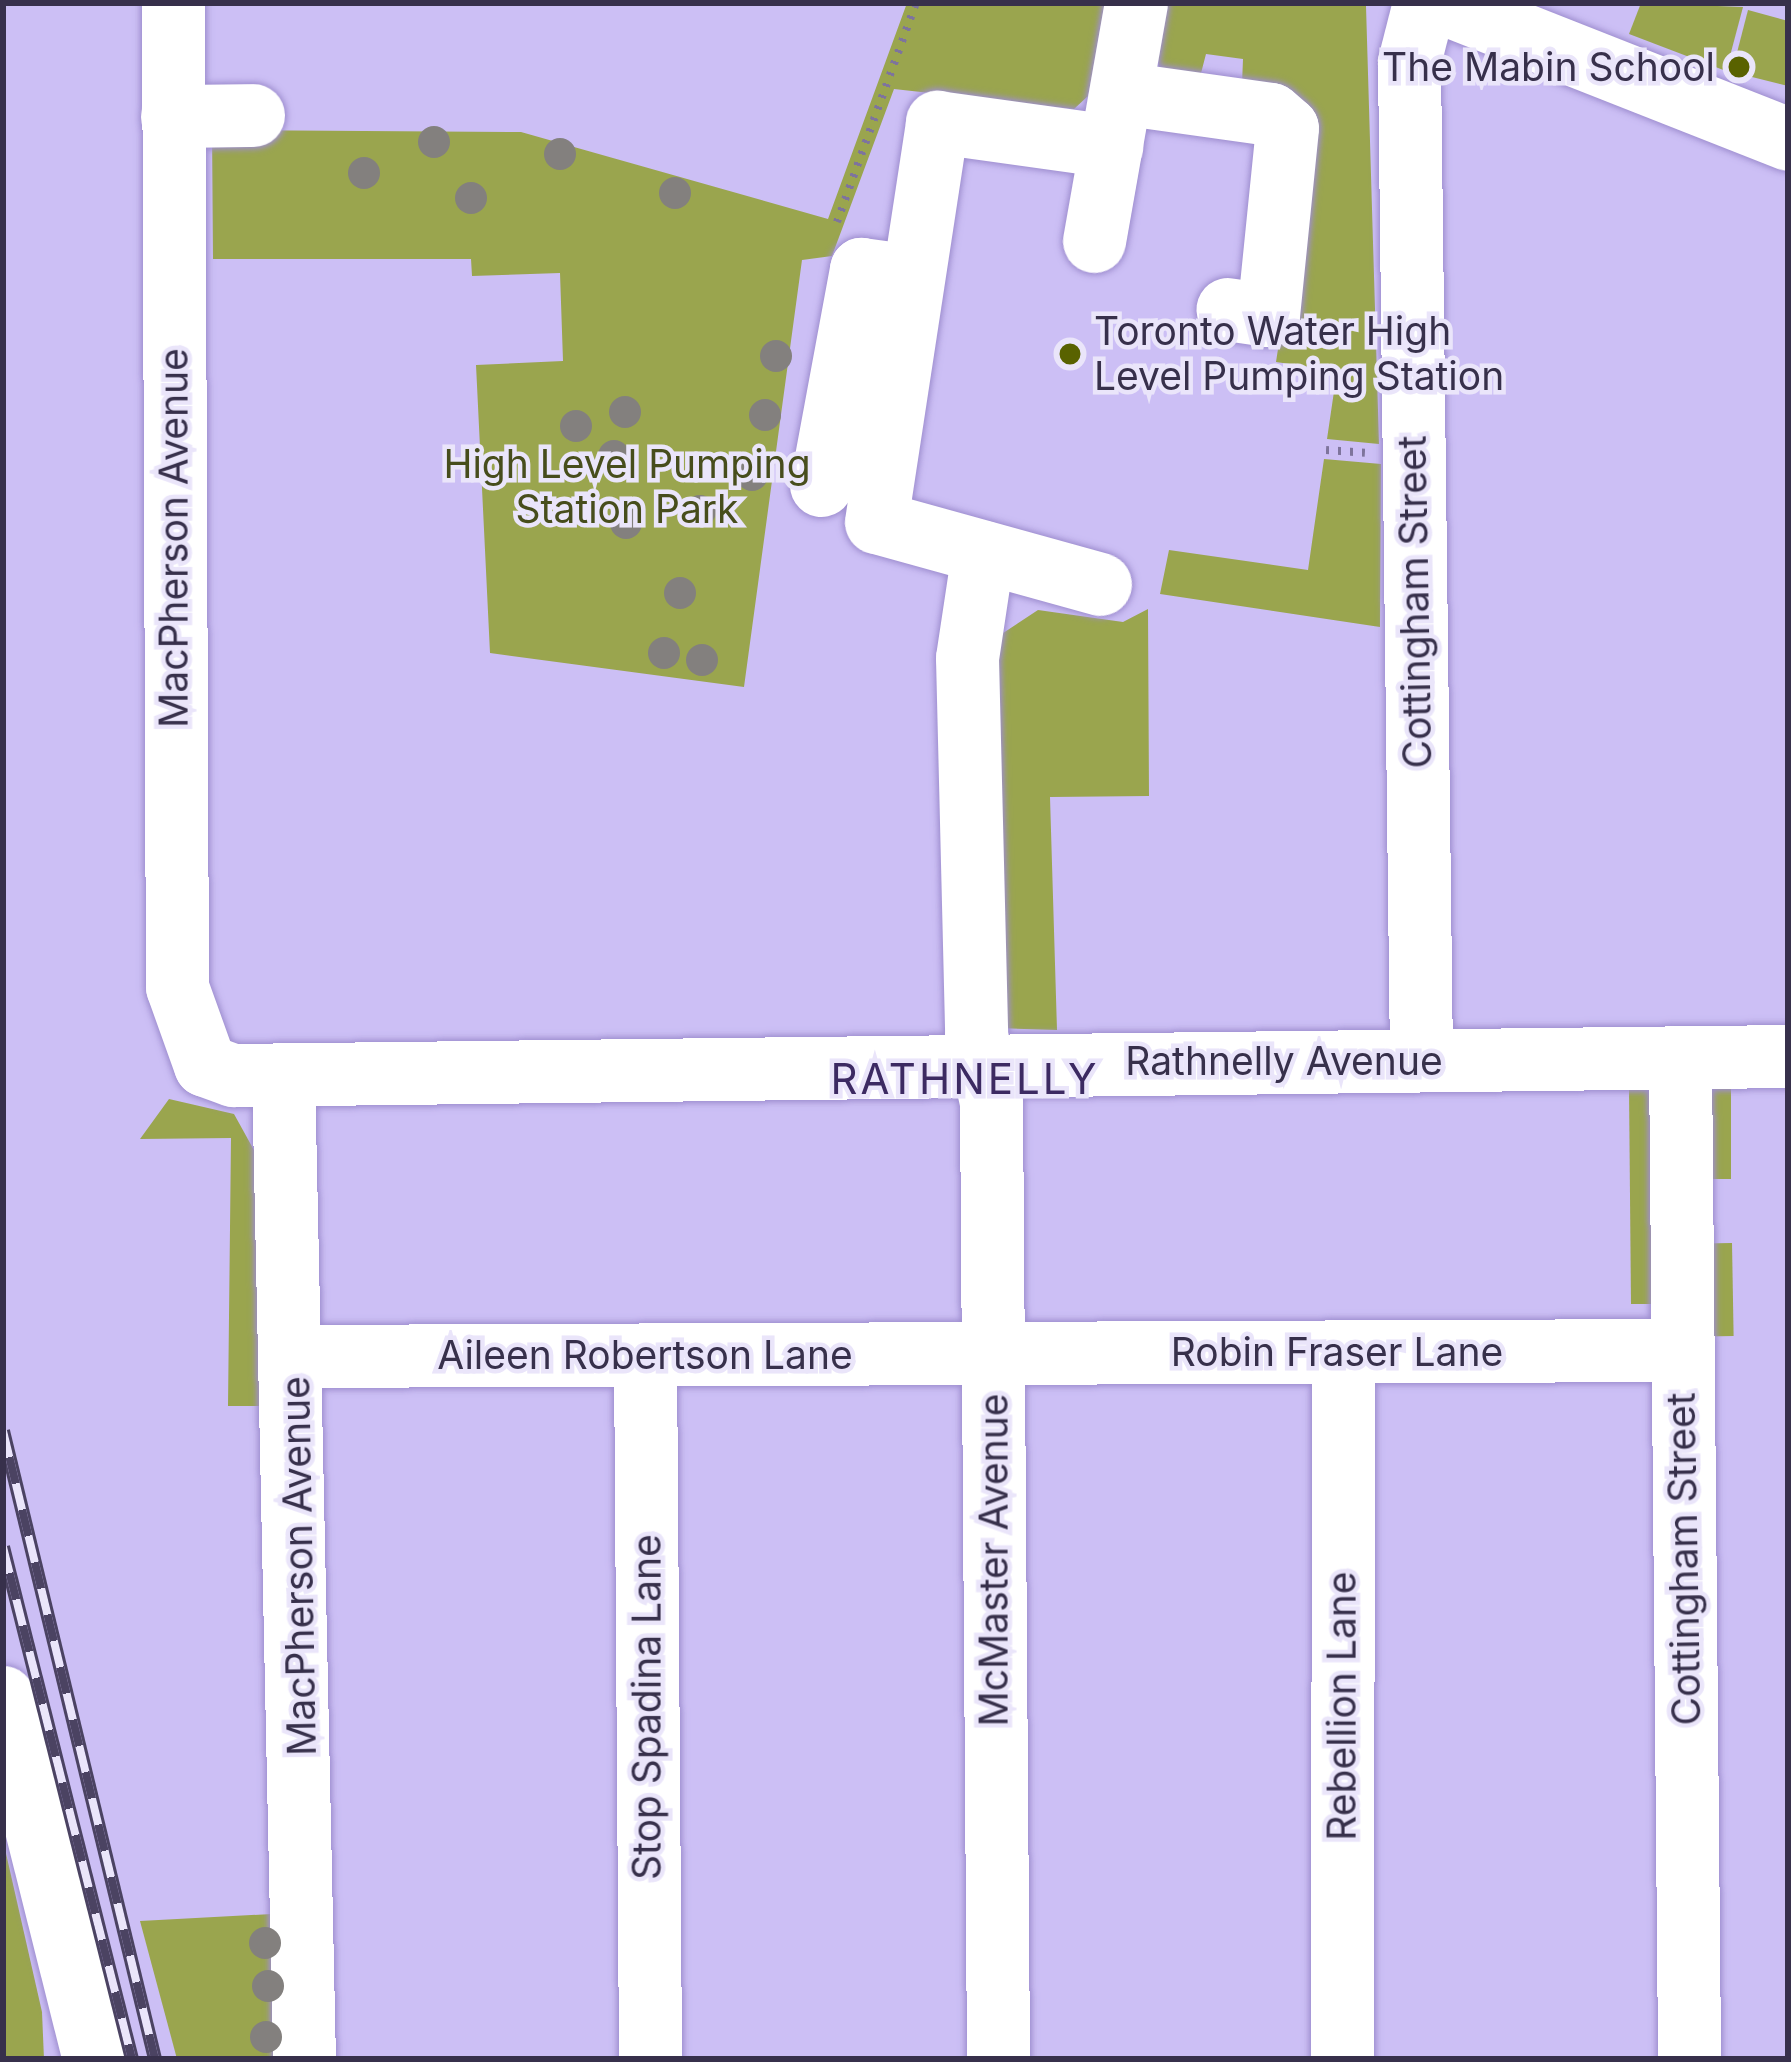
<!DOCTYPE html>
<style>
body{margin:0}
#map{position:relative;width:1791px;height:2062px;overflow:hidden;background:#ccbff5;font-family:Inter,sans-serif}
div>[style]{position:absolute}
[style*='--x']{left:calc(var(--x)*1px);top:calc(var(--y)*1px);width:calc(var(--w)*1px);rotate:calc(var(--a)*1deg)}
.green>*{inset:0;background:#9aa54e;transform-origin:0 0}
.path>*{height:8px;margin-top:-4px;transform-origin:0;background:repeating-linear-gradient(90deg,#7e749c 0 3px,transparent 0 12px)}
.roads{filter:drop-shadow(0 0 3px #9e8ecf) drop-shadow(0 0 3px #9e8ecf)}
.minor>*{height:63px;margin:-31.5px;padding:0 31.5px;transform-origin:31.5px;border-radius:31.5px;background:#fff}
.rail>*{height:14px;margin-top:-7px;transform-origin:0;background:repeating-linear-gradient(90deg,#eae5fa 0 27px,#4b4362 0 54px);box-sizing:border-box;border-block:3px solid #4b4362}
.trees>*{width:32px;height:32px;margin:-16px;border-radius:50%;background:#83807e}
.dots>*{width:33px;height:33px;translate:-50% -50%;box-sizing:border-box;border:6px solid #eae5fa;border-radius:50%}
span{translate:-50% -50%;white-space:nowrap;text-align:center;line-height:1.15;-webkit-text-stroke:9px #eae5fa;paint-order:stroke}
.poi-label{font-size:39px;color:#37304b}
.right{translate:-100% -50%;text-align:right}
.left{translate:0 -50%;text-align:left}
.park-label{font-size:39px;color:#474d1c}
.street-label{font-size:39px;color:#37304b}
.neighbourhood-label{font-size:42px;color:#3c2a62;letter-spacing:3px}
.frame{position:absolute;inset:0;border:6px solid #37304b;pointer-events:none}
</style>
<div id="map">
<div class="green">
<i style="clip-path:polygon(907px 3px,1111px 3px,1088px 96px,1074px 109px,894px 89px,832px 256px,802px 260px,744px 687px,490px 653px,476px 365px,563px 361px,560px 273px,472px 276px,471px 259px,213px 259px,212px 130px,521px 132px,828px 219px)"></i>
<i style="clip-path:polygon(1152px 3px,1366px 6px,1379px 444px,1327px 439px,1337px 371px,1276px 362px,1309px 146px,1242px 84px,1243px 59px,1206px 54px,1200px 77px,1159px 67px)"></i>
<i style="clip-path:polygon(1641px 3px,1743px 7px,1726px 71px,1629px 34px)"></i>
<i style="clip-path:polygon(1748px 10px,1788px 21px,1788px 86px,1732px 72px)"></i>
<i style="clip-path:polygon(1324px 459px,1381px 464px,1380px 627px,1160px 594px,1169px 550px,1308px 570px)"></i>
<i style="clip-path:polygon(1148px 609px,1149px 796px,1050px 797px,1057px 1030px,997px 1028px,994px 639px,1038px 610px,1123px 622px)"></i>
<i style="left:1709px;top:1086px;width:22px;height:93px"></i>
<i style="clip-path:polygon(1629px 1088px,1653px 1088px,1661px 1304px,1631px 1304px)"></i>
<i style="clip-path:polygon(169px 1099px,234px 1114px,260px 1161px,270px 1406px,228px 1406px,231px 1138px,140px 1139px)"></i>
<i style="left:1732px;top:1243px;width:93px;height:29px;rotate:89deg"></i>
<i style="clip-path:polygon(3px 1840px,42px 2012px,44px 2059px,3px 2059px)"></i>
<i style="clip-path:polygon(272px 1914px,274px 2059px,177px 2059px,140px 1921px)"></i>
</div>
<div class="path">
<i style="--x:837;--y:222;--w:233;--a:-70.2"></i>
<i style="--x:1326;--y:450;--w:39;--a:4"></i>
</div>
<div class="roads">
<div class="minor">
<i style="--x:173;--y:3;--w:984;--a:89.77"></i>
<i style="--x:177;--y:987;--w:83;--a:70.3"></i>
<i style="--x:205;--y:1065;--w:30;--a:20"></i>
<i style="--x:233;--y:1075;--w:1555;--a:-0.7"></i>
<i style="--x:1443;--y:3;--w:371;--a:21.5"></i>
<i style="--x:1121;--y:93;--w:151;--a:8"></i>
<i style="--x:1271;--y:114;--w:21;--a:41"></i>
<i style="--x:1287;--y:128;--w:188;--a:95.8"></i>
<i style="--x:1268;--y:315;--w:41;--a:-171.7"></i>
<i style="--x:172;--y:116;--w:81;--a:-0.7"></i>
<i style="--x:1094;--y:241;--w:242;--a:-80"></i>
<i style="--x:821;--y:485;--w:220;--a:-79.5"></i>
<i style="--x:861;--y:269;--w:52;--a:7.7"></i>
<i style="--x:983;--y:552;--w:107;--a:98.6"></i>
<i style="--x:967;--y:658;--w:377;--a:88.6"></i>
<i style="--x:976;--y:1035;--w:69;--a:77.4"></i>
<i style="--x:991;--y:1102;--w:957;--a:89.58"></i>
<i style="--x:1100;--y:584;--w:232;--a:-164.5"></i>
<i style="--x:876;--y:522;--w:405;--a:-81.3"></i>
<i style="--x:937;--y:122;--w:176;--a:7.9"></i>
<i style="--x:1680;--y:1058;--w:1001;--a:89.48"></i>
<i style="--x:1421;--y:1059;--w:997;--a:-90.69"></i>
<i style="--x:1409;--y:62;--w:61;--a:-75.7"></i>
<i style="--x:283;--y:1074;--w:985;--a:88.78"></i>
<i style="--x:645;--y:1355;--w:704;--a:89.59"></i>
<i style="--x:296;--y:1356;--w:1385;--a:-0.25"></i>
<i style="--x:3;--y:1697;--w:373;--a:75.9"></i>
<i style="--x:1342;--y:2059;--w:707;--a:-89.92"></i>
</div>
</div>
<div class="rail">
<i style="--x:3;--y:1431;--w:646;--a:76.39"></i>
<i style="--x:3;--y:1547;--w:528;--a:75.86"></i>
</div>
<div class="trees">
<i style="left:434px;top:142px"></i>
<i style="left:560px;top:154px"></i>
<i style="left:364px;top:173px"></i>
<i style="left:675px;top:193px"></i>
<i style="left:471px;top:198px"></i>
<i style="left:776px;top:356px"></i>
<i style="left:625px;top:412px"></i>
<i style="left:765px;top:415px"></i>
<i style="left:576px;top:426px"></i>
<i style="left:614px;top:456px"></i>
<i style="left:752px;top:475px"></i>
<i style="left:700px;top:511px"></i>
<i style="left:626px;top:523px"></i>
<i style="left:680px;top:593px"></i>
<i style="left:664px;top:653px"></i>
<i style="left:702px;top:660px"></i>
<i style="left:265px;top:1943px"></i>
<i style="left:268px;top:1986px"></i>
<i style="left:266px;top:2037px"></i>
</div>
<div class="dots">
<i style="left:1739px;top:67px;background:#596200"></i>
<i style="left:1070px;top:354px;background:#596200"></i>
</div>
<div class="poi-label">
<span class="right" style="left:1715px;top:67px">The Mabin School</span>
<span class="left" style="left:1094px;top:354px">Toronto Water High<br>Level Pumping Station</span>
</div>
<div class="park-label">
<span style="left:627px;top:487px">High Level Pumping<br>Station Park</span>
</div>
<div class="street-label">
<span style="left:174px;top:538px;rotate:-90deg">MacPherson Avenue</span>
<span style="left:1415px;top:602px;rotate:-91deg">Cottingham Street</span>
<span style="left:1284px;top:1061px">Rathnelly Avenue</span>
<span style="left:1337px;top:1352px">Robin Fraser Lane</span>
<span style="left:645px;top:1355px">Aileen Robertson Lane</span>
<span style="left:1684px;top:1559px;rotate:-91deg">Cottingham Street</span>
<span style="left:994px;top:1560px;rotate:-90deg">McMaster Avenue</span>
<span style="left:299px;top:1566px;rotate:-91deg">MacPherson Avenue</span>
<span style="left:1342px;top:1706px;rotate:-90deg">Rebellion Lane</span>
<span style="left:647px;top:1707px;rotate:-90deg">Stop Spadina Lane</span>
</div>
<div class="neighbourhood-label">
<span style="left:965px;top:1079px">RATHNELLY</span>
</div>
<div class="frame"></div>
</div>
